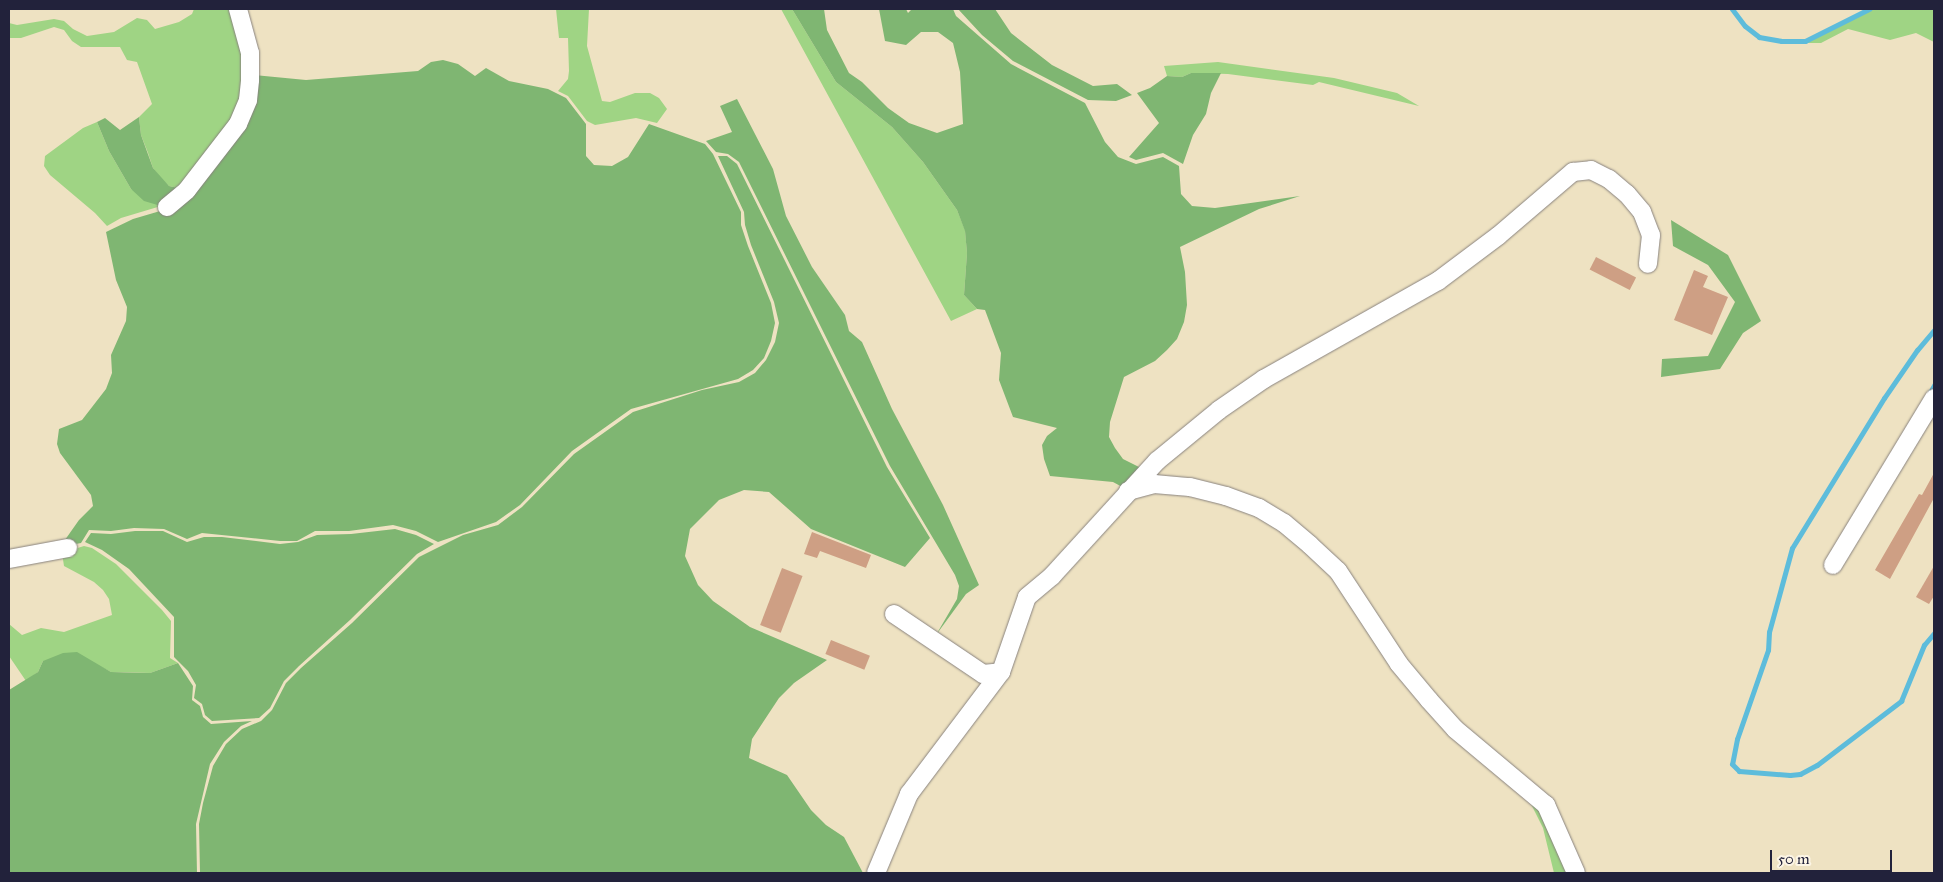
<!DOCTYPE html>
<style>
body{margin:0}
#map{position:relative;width:1943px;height:882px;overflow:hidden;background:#eee2c2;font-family:"IM FELL Great Primer",serif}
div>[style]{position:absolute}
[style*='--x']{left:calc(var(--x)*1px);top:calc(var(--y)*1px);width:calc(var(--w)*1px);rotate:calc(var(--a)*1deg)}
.green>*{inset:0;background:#9fd484}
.forest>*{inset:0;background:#7fb672}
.stream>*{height:5px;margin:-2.5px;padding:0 2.5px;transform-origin:2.5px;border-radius:2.5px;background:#5dbcdb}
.building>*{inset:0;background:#ce9f84;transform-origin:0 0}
.roads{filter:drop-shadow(0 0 1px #88827e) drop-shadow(0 0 1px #88827e)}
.minor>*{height:18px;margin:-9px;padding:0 9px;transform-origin:9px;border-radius:9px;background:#fff}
span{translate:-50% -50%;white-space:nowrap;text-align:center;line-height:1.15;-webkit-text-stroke:5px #fcf5e5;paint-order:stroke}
.frame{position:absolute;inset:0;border:10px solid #22223b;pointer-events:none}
.scale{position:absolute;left:1770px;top:850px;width:122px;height:22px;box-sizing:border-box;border:2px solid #22223b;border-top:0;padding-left:6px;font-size:15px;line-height:18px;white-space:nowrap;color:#22223b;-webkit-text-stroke:4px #fcf5e5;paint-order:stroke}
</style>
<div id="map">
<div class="green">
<i style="clip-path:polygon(194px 9px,234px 9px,244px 45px,240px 109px,183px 189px,169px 186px,162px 180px,153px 168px,148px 153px,141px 135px,139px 117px,152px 104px,137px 62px,127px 60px,120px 47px,81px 47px,72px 41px,64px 30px,54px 27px,21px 38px,9px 38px,9px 23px,17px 25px,54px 19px,64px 21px,73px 29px,87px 36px,114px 32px,137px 18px,147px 20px,155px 29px,179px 22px,192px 14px)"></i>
<i style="clip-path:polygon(556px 9px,589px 9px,587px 46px,602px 101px,610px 102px,635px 93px,650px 93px,659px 98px,667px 109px,657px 123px,636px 118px,595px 125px,587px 121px,568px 96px,558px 91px,568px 79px,569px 71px,568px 38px,559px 38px)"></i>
<i style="clip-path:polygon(781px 9px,792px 9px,836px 82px,892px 127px,923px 162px,957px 210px,965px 230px,967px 253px,964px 295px,977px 309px,951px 321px)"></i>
<i style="clip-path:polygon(1874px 9px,1934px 9px,1934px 42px,1916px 33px,1890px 40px,1848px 29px,1821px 43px,1806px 43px)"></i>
<i style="clip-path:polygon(1218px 62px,1334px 78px,1397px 93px,1419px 106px,1319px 82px,1313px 85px,1228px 74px,1191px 73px,1182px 77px,1167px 76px,1164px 66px)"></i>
<i style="clip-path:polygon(97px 122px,109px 151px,131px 189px,161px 206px,121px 218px,107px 226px,95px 213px,50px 175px,44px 166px,45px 156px,83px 128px)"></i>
<i style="clip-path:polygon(84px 546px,92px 548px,116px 564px,162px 610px,171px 621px,170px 658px,178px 663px,150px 673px,123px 672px,111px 672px,88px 660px,43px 661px,38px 672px,26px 681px,9px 656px,9px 624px,22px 635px,41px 628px,64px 632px,112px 615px,109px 599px,103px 590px,94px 582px,64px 566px,62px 553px)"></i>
<i style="clip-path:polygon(1525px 792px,1539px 807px,1571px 873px,1554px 873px,1543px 828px)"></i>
</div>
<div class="forest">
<i style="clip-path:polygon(792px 9px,824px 9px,827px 30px,849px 73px,862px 82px,888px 108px,909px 123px,937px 133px,963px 124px,960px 72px,953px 43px,938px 32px,921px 32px,906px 45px,885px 41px,879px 9px,906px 9px,908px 13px,912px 9px,953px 9px,956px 16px,1011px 64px,1085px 103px,1105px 142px,1118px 157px,1136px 164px,1163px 157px,1179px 166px,1181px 194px,1192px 206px,1215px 208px,1300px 196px,1259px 209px,1180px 247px,1185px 272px,1187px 305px,1184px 322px,1177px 339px,1167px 350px,1155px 361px,1124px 377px,1110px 422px,1109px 437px,1115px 448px,1123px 459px,1145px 470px,1126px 489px,1113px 482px,1050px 476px,1044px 459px,1042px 445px,1047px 436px,1057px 428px,1013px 417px,999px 380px,1001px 353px,985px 310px,977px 309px,964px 295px,967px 253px,965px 231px,957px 210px,923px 162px,892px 127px,836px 82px)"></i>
<i style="clip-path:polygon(958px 9px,995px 9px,1011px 33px,1052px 65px,1093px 86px,1117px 84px,1132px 95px,1116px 101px,1088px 100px,1013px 61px,982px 35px)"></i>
<i style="clip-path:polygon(443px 60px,458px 64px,475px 76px,486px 68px,509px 81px,548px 89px,566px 98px,586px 124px,586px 156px,594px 165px,612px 166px,628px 157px,649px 124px,705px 144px,713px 154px,741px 212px,741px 225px,748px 246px,771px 303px,775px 323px,771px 341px,764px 358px,753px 370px,738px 379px,631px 409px,572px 451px,520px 505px,496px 522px,438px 542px,416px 531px,393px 525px,349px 531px,315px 531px,297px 541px,280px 541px,202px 533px,187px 539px,164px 529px,134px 528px,111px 531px,89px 530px,81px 543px,60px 547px,79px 520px,93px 506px,91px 495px,60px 453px,57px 444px,59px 429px,82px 420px,106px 389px,112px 373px,111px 355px,126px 321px,127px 307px,116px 280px,106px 232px,133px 219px,167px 209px,231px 137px,253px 75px,306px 80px,356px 76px,418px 71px,431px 62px)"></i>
<i style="clip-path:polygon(1191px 73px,1221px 73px,1211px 93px,1206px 114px,1193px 135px,1183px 164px,1163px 153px,1136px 160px,1129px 157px,1159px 123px,1137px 93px,1150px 88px,1167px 76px,1182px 77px)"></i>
<i style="clip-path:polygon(737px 99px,773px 169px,786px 216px,812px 267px,845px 315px,849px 331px,862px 342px,892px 409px,943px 505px,979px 585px,966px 594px,936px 635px,957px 599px,959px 586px,955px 575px,890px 466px,739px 162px,728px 154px,716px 152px,706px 141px,732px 132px,720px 106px)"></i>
<i style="clip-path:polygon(139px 117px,141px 135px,153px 168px,169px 186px,183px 189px,161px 206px,144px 201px,131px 189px,109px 151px,97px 122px,105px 118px,120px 130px)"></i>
<i style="clip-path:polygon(718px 156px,727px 156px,737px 164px,887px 467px,930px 538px,905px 567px,811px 529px,769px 492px,744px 490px,719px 500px,690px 529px,685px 556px,698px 585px,713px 601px,750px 627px,827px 660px,794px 683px,779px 698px,752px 739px,749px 758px,787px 775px,811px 810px,826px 825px,844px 837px,863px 873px,200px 873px,199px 824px,203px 803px,213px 766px,226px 744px,242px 729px,261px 721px,272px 710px,286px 683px,301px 668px,352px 623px,419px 557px,463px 535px,498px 525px,522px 507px,574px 454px,633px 412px,702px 390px,739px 382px,755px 373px,766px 360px,775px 342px,779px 323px,774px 302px,751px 245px,745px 225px,744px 212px)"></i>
<i style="clip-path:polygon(1671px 220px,1728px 255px,1761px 321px,1743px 333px,1720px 369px,1661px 377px,1662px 359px,1708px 356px,1735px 302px,1708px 265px,1673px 246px)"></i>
<i style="clip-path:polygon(395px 529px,416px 535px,434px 544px,417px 554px,350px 620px,299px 666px,284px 681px,270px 708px,259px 718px,212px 721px,205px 715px,202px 704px,194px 698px,196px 685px,188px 671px,174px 657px,174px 617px,129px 569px,102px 550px,85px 542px,91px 533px,111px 534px,135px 531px,163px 531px,187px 542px,204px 537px,222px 537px,280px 544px,298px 542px,317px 535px,351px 534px)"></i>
<i style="clip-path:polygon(77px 652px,111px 672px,150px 673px,178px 663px,193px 686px,192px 700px,200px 706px,203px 717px,211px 724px,252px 721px,241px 726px,224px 742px,210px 764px,196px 824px,197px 873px,9px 873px,9px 690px,38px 672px,43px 661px,63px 653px)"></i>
</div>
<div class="stream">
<i style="--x:1732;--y:9;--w:21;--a:53"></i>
<i style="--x:1745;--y:26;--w:18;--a:38"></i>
<i style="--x:1759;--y:37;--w:22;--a:10"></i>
<i style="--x:1781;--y:41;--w:24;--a:0"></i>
<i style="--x:1805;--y:41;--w:72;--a:-26.6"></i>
<i style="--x:1934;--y:330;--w:26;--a:130"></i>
<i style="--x:1917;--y:350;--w:58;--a:124.5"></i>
<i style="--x:1884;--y:398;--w:176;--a:121.5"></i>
<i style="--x:1792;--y:548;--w:87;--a:105.3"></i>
<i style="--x:1769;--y:632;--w:18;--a:93"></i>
<i style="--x:1768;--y:650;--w:94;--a:109.2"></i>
<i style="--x:1737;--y:739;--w:25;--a:101"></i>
<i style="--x:1732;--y:764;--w:10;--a:45"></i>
<i style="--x:1739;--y:771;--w:51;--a:4.5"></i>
<i style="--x:1790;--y:775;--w:10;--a:-6"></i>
<i style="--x:1800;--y:774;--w:19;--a:-28"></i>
<i style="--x:1817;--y:765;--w:106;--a:-37.3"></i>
<i style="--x:1901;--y:701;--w:61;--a:-67.7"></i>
<i style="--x:1924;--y:645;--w:16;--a:-50"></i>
<i style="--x:1928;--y:396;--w:13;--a:-61"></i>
</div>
<div class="building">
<i style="left:1596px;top:257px;width:45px;height:14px;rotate:27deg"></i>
<i style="clip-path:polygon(1694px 270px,1708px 276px,1703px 287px,1728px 297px,1712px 335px,1674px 320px)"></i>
<i style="clip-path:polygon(1934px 473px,1934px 498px,1890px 579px,1875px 570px,1919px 494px,1922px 495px)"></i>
<i style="clip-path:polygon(812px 532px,871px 555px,866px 568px,820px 551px,817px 558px,804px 554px)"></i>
<i style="clip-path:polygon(1934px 566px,1934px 596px,1929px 604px,1916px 597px)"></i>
<i style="left:782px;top:568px;width:22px;height:61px;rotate:21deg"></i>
<i style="left:831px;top:640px;width:42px;height:15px;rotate:22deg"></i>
</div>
<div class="roads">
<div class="minor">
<i style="--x:167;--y:207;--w:26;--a:-40"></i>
<i style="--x:187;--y:190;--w:83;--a:-52.3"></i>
<i style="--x:238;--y:124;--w:26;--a:-67"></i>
<i style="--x:248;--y:100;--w:20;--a:-84"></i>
<i style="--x:250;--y:80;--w:27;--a:-90"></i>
<i style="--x:250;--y:53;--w:46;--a:-105.3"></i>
<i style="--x:1128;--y:491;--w:27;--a:-15"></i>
<i style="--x:1154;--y:484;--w:36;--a:5"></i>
<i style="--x:1190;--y:487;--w:37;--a:14"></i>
<i style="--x:1226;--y:496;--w:35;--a:20"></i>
<i style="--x:1259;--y:508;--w:29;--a:31"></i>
<i style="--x:1284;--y:523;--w:34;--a:40"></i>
<i style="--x:1310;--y:545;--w:38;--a:43"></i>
<i style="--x:1338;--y:571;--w:111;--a:56.7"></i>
<i style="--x:1399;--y:664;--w:47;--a:50.2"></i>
<i style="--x:1429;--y:700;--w:39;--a:48"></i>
<i style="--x:1455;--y:729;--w:119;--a:39.9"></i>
<i style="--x:1546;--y:805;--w:74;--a:66.2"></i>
<i style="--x:9;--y:559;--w:60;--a:-10.6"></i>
<i style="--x:1833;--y:565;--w:195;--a:-58.8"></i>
<i style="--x:894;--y:614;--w:107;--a:34"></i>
<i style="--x:983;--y:674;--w:18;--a:-6"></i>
<i style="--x:876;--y:873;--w:86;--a:-67.3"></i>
<i style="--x:909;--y:794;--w:153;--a:-53"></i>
<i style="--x:1001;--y:672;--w:79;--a:-70.9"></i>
<i style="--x:1027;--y:597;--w:33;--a:-40"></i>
<i style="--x:1052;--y:576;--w:156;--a:-47.6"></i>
<i style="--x:1157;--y:461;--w:80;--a:-39.4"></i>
<i style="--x:1219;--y:410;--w:55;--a:-34.6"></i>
<i style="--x:1264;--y:379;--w:200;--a:-29.4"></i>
<i style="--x:1438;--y:281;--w:75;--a:-36.9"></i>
<i style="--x:1498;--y:236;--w:99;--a:-40.5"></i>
<i style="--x:1573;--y:172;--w:18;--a:-6"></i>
<i style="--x:1591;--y:170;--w:20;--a:27"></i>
<i style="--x:1609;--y:179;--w:23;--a:40"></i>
<i style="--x:1627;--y:194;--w:23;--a:50"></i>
<i style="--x:1642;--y:212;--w:25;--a:69"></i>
<i style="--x:1651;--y:235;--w:29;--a:96"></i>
</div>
</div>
<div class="frame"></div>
<div class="scale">50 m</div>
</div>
